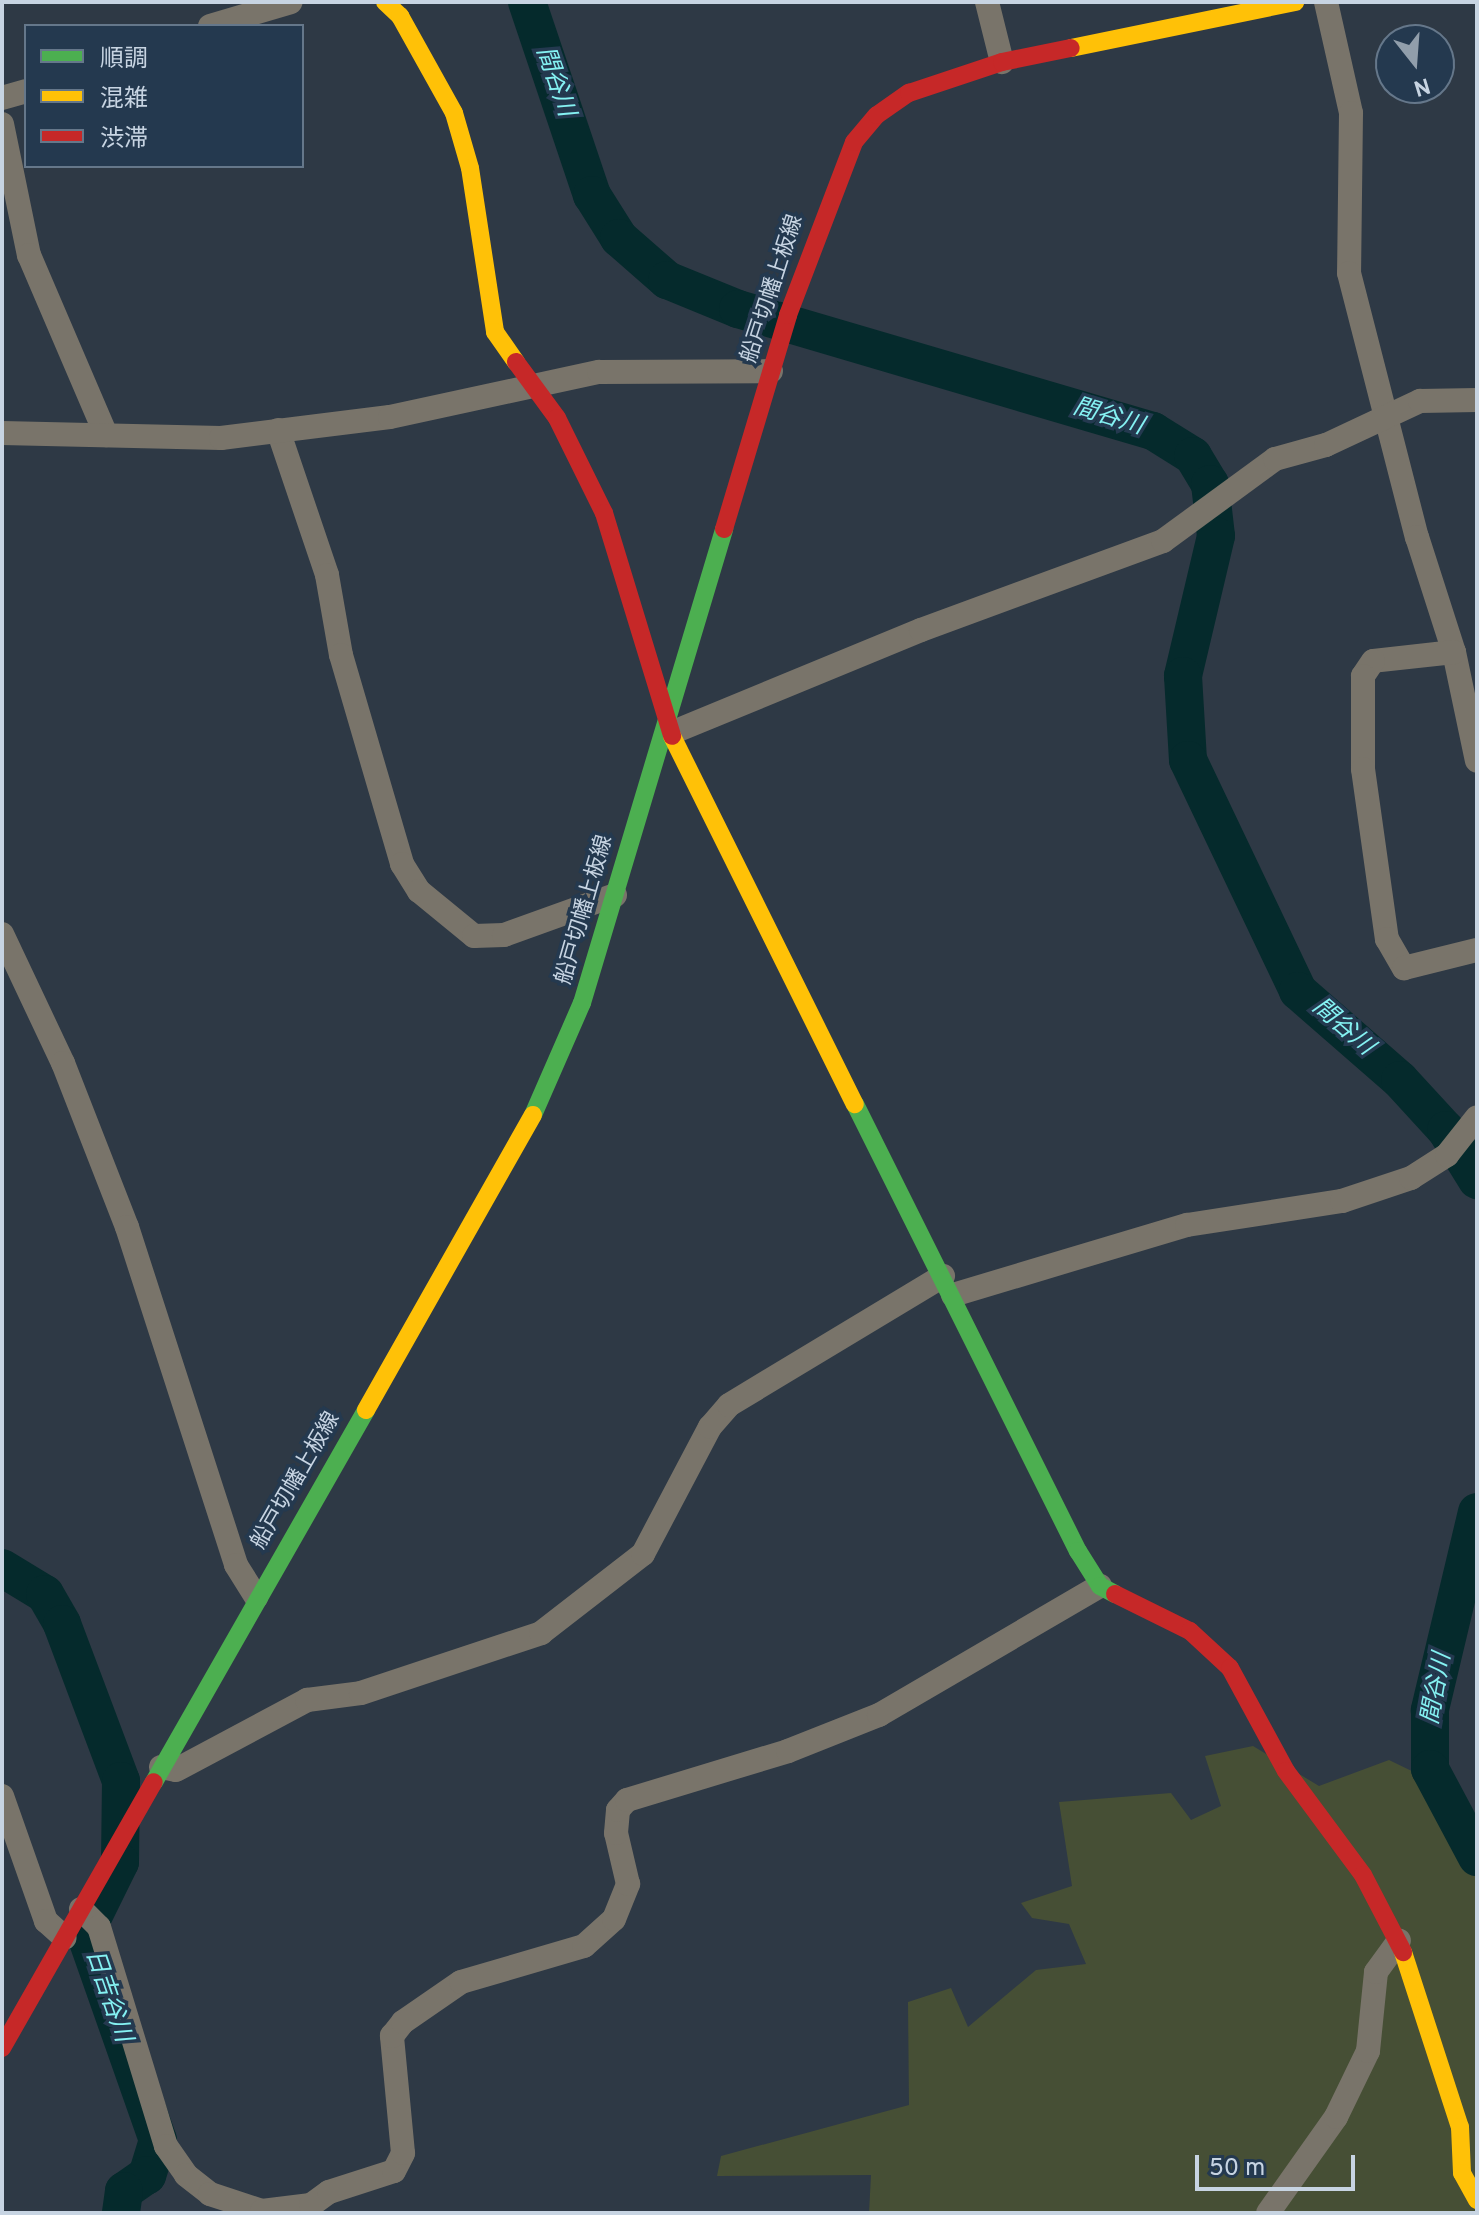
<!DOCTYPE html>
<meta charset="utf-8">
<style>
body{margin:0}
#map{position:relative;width:1479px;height:2215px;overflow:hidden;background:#2e3945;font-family:Overpass,"Noto Sans JP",sans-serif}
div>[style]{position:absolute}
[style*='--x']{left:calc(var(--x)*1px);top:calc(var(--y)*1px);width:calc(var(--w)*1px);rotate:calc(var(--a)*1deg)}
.green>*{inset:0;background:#464f35}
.river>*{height:38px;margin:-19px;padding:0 19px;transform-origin:19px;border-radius:19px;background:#052a2c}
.street>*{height:24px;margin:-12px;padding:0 12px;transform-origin:12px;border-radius:12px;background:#79746a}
.fast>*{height:18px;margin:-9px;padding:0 9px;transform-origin:9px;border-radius:9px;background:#4caf50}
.slow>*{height:18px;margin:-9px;padding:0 9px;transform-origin:9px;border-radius:9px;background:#ffc107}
.jam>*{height:18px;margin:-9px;padding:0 9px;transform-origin:9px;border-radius:9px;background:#c62828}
span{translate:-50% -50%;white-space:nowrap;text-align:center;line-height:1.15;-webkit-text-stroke:7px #24394f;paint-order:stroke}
.street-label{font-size:22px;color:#c7d4e2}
.water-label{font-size:24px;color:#85f2f3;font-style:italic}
.frame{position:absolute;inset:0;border:4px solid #c7d4e2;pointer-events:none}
.legend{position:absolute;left:24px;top:24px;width:280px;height:144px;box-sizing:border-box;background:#24394f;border:2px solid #65778a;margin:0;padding:10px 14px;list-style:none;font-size:24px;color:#c7d4e2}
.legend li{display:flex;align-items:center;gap:16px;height:40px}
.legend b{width:40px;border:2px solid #65778a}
.north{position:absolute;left:1375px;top:24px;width:80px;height:80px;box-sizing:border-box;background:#24394f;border:2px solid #65778a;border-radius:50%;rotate:163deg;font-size:22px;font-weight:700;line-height:32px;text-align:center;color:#c7d4e2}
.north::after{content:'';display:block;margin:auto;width:28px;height:36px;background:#919eab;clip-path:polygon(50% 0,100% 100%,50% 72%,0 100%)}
.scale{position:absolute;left:1195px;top:2155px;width:160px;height:36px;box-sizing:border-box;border:4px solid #c7d4e2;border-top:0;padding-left:10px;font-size:24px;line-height:28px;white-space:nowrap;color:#c7d4e2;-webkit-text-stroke:6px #24394f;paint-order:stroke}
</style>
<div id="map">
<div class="green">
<i style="clip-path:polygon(1253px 1746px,1319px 1786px,1389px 1760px,1420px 1775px,1468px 1868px,1477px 1873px,1477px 2213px,869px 2213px,871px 2175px,717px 2176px,721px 2156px,909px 2105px,908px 2002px,951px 1988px,968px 2027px,1036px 1970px,1086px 1964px,1069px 1924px,1032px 1918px,1021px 1903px,1072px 1886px,1059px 1802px,1171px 1793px,1191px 1820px,1221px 1806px,1205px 1756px)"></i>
</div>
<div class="river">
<i style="--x:527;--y:2;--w:204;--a:71.4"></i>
<i style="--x:592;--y:195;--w:51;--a:57.9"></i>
<i style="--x:619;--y:238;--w:64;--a:41.2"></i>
<i style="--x:667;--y:280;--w:77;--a:22.2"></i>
<i style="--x:738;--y:309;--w:433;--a:16.4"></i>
<i style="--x:1153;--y:431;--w:47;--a:32"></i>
<i style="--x:1193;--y:456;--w:33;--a:59"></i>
<i style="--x:1210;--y:484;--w:52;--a:83.4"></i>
<i style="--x:1216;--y:536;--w:144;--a:103.3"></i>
<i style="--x:1183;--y:676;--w:84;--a:86.6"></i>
<i style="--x:1188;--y:760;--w:256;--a:64.5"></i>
<i style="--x:1298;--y:991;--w:135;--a:41.1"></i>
<i style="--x:1400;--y:1080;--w:68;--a:47.4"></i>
<i style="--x:1446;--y:1130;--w:59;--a:58.2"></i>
<i style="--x:1477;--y:1512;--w:204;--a:103.4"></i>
<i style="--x:1430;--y:1710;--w:59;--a:90"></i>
<i style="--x:1430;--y:1769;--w:100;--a:61.9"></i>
<i style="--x:2;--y:1568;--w:50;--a:31.2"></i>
<i style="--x:45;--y:1594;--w:34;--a:60"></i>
<i style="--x:62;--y:1624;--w:168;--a:69.4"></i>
<i style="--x:121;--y:1781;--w:81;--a:90.7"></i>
<i style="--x:120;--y:1862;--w:79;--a:116.2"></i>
<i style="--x:85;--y:1933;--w:219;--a:70.6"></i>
<i style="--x:158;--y:2140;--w:37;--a:107"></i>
<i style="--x:147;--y:2175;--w:28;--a:145"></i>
<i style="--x:124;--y:2191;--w:22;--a:98"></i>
</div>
<div class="street">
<i style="--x:987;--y:2;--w:62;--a:76"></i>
<i style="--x:1326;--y:2;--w:114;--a:77.3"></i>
<i style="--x:1351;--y:113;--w:160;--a:90.7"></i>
<i style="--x:1349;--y:273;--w:273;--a:75.6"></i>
<i style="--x:1417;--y:537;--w:121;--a:72.2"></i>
<i style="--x:1454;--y:652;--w:111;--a:78.1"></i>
<i style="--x:210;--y:26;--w:84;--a:-16.5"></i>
<i style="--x:2;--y:98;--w:25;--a:-16"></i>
<i style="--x:2;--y:124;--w:134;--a:78.4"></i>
<i style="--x:29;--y:255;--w:196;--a:66.8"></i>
<i style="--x:278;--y:430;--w:153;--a:71.3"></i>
<i style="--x:327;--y:575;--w:81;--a:80.1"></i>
<i style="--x:341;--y:655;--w:218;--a:73.7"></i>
<i style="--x:402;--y:864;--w:32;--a:58"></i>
<i style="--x:419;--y:891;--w:71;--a:39.3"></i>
<i style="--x:474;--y:936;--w:30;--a:-2"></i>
<i style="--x:504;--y:935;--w:118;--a:-19.8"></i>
<i style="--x:2;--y:433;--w:219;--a:1.3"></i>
<i style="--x:221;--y:438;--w:170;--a:-7.1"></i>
<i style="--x:390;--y:417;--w:214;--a:-12.2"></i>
<i style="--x:599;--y:372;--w:172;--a:-0.3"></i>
<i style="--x:1454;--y:652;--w:81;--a:173.7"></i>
<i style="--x:1373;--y:661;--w:18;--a:124"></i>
<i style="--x:1363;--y:676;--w:93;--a:90"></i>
<i style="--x:1363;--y:769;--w:172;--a:82"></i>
<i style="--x:1387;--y:939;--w:34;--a:60"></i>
<i style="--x:1404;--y:968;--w:75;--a:-13.9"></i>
<i style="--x:671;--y:733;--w:270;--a:-22.4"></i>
<i style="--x:921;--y:630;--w:258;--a:-20.2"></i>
<i style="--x:1163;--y:541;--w:139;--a:-36.2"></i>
<i style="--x:1275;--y:459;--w:53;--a:-15.4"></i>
<i style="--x:1326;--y:445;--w:104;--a:-25.1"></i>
<i style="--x:1420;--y:401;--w:57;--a:-1"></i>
<i style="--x:2;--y:934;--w:143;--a:64.7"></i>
<i style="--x:63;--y:1063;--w:176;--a:68.7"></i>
<i style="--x:127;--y:1227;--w:355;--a:72.1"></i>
<i style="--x:236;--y:1565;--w:38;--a:58"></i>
<i style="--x:953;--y:1295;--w:244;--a:-16.7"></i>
<i style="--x:1187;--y:1225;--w:157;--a:-8.8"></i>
<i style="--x:1342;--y:1201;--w:73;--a:-18.4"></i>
<i style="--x:1411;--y:1178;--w:43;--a:-32.6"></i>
<i style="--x:1447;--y:1155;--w:48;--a:-51.7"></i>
<i style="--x:161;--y:1767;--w:15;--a:11"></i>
<i style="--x:176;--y:1770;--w:149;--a:-28.1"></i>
<i style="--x:307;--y:1700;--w:54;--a:-7.4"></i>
<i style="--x:361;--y:1693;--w:190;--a:-18.4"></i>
<i style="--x:541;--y:1633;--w:129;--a:-37.8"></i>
<i style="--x:643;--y:1554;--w:144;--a:-62.2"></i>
<i style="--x:710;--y:1427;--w:29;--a:-49"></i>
<i style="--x:729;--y:1405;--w:250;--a:-31.1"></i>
<i style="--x:2;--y:1796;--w:133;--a:70.6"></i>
<i style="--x:46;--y:1921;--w:25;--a:42"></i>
<i style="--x:81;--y:1909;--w:25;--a:45"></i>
<i style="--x:99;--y:1927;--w:229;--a:73"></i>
<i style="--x:166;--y:2146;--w:35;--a:55"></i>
<i style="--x:186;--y:2175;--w:31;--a:38"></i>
<i style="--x:210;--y:2194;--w:55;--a:18.1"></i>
<i style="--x:262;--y:2211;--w:49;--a:-7"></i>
<i style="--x:311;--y:2205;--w:22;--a:-36"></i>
<i style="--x:329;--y:2192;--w:68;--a:-17.9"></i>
<i style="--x:394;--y:2171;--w:20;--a:-63"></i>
<i style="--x:403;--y:2153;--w:118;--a:-95.4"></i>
<i style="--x:392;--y:2036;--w:18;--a:-52"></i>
<i style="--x:403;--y:2022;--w:70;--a:-34.6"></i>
<i style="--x:461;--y:1982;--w:128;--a:-16.3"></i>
<i style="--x:584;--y:1946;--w:40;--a:-42"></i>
<i style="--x:614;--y:1919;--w:38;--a:-68"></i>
<i style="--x:628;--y:1884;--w:52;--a:-103.2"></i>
<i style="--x:616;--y:1833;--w:23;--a:-85"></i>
<i style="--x:618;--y:1810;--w:13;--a:-48"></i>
<i style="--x:627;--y:1800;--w:168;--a:-16.9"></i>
<i style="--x:788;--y:1751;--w:98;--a:-21.6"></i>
<i style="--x:879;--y:1715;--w:256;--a:-30.3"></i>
<i style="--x:1268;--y:2213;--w:118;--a:-54.7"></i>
<i style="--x:1336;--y:2117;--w:73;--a:-64.1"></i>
<i style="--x:1368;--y:2051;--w:79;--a:-84.2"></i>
<i style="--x:1376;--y:1972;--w:39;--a:-54"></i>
</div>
<div class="fast">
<i style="--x:855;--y:1104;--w:500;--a:63.5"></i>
<i style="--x:1078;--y:1551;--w:41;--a:57.8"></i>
<i style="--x:1100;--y:1586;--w:17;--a:28"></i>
<i style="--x:533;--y:1115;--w:122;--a:-66.4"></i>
<i style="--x:582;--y:1003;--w:495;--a:-73.3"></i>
<i style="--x:154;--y:1782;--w:428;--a:-60.3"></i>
</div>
<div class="slow">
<i style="--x:385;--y:2;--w:21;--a:43"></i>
<i style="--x:400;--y:16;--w:111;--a:60.9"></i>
<i style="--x:454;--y:113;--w:57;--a:73.8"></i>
<i style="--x:470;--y:168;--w:166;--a:81.3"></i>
<i style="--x:495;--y:332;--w:37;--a:55"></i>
<i style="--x:1071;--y:48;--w:229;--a:-11.6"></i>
<i style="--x:672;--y:736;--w:411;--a:63.6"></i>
<i style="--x:366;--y:1410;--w:339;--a:-60.5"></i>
<i style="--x:1403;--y:1952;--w:184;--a:72"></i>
<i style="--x:1460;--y:2127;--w:46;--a:87.5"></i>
<i style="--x:1462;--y:2173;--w:31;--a:61"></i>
</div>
<div class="jam">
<i style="--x:516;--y:362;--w:69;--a:53.8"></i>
<i style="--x:557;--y:418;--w:106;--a:63.7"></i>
<i style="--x:604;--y:513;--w:233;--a:73"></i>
<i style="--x:724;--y:529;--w:223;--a:-73.3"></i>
<i style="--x:788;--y:315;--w:185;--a:-69.1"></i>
<i style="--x:854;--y:142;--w:35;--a:-50"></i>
<i style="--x:877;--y:115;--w:39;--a:-35"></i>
<i style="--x:909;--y:93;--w:98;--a:-18.4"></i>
<i style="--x:1002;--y:62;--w:70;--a:-11.5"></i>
<i style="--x:1115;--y:1594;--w:84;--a:26.3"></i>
<i style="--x:1190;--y:1631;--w:54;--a:42.8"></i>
<i style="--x:1230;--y:1668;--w:117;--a:61.5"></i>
<i style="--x:1286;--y:1771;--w:129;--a:53.5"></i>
<i style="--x:1363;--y:1875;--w:87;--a:62.5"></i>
<i style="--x:2;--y:2048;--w:306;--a:-60.3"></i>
</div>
<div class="street-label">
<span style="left:773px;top:289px;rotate:-72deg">船戸切幡上板線</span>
<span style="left:585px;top:910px;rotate:-74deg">船戸切幡上板線</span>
<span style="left:296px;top:1481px;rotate:-60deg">船戸切幡上板線</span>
</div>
<div class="water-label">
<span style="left:554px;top:82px;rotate:71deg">間谷川</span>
<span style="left:1108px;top:418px;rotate:17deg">間谷川</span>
<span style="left:1342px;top:1028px;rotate:41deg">間谷川</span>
<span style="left:1438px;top:1689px;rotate:-80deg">間谷川</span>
<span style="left:107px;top:1996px;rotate:71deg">日吉谷川</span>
</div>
<div class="frame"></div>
<ul class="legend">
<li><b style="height:10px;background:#4caf50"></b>順調</li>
<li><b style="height:10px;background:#ffc107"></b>混雑</li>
<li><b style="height:10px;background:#c62828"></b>渋滞</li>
</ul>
<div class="north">N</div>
<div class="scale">50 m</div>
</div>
